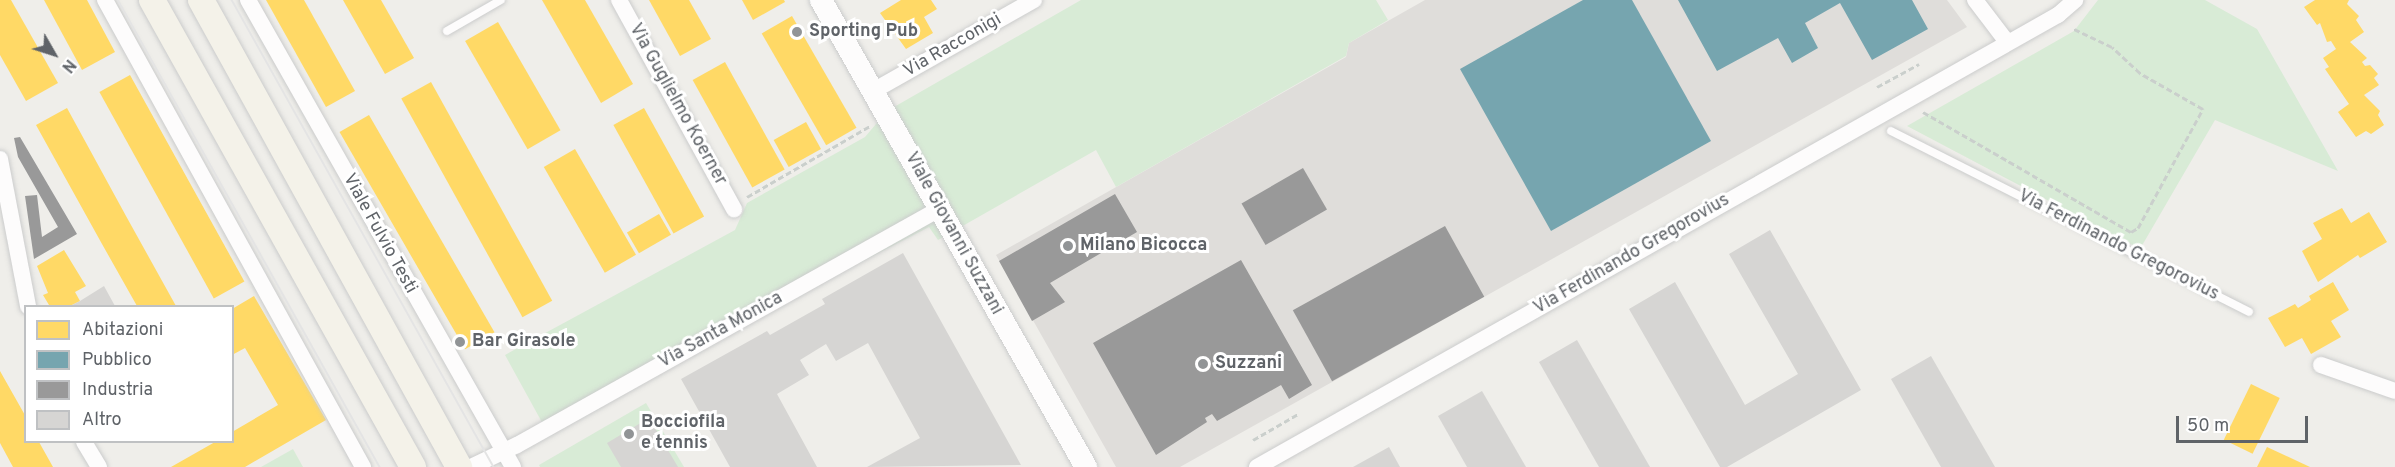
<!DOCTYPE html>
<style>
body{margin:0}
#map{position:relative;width:2395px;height:467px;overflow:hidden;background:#efeeea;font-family:Overpass,sans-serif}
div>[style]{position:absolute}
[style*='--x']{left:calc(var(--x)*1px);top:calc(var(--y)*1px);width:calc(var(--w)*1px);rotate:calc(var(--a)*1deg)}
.industrial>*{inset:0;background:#dfddda}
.green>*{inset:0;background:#d8ebd6}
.homes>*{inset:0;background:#ffd966;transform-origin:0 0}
.public>*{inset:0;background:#76a5af}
.industry>*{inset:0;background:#999;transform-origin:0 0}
.building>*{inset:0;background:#d6d5d3}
.path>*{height:3px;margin-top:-1.5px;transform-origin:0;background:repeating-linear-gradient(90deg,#cacfcc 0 6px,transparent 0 9px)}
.roads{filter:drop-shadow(0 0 2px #cbcccc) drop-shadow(0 0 2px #cbcccc)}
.lane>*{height:8px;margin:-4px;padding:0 4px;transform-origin:4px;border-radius:4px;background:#fdfcfc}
.street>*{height:16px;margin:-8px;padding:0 8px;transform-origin:8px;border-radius:8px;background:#fdfcfc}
.secondary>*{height:22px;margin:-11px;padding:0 11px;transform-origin:11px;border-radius:11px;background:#fdfcfc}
.primary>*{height:26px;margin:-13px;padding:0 13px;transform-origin:13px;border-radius:13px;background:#f4f2e9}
.tram>*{height:1.5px;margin:-0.75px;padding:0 0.75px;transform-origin:0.75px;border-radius:0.75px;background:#e4e4e4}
.dots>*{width:16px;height:16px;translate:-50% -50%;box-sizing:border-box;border:3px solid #fff;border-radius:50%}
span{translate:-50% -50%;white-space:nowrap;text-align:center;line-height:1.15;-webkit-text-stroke:6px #fff;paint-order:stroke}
.poi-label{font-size:18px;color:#5f6368;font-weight:700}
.left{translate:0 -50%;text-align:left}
.street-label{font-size:18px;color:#5f6368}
.legend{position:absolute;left:24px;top:305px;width:210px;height:138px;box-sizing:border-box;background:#fff;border:2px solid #bfc1c3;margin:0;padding:8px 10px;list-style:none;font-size:18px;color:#5f6368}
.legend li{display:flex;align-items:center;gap:12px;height:30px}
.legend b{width:30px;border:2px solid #bfc1c3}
.north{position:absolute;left:24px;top:24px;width:60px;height:60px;-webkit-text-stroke:4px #fff;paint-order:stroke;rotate:129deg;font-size:16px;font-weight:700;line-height:24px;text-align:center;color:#5f6368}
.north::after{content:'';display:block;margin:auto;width:21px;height:27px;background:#5f6368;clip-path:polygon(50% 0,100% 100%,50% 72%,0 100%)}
.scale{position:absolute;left:2176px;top:416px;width:132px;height:27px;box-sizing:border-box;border:3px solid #5f6368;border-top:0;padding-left:8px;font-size:18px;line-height:21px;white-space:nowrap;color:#5f6368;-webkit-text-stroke:4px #fff;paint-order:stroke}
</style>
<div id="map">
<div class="industrial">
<i style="clip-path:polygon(1425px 0,1947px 0,1967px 27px,1180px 467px,1116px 467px,996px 255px,1346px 57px,1349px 43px)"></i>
</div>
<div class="green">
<i style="clip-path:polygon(1081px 0,1376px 0,1388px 20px,1349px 43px,1346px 56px,1116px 187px,1096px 150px,938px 240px,929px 227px,544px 426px,505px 355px,735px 230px,747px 203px,865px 137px,887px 111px)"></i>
<i style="clip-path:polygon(2098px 0,2205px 0,2257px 29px,2338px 171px,2215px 120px,2140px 249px,1907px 126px,2074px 31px)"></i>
<i style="clip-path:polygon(646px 403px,684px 467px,540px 467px,539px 465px)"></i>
<i style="clip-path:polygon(293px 449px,303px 467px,261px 467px)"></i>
</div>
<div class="homes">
<i style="clip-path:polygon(0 0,11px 0,58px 83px,26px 101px,0 55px)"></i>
<i style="clip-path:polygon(44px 0,87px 0,115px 52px,82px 70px)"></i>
<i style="clip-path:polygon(266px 0,304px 0,355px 91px,326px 107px)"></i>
<i style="clip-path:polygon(343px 0,381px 0,414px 58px,385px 74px)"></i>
<i style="clip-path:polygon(542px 0,585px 0,633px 84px,601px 103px)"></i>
<i style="clip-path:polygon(649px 0,689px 0,711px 39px,680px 56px)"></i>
<i style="clip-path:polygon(742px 0,784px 0,785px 2px,753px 20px)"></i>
<i style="clip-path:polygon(901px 0,931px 0,937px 9px,924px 17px,933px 33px,906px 49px,880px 13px)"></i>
<i style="clip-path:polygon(2315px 0,2349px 0,2347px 4px,2359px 16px,2356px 20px,2364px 32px,2350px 42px,2367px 58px,2362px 62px,2365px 66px,2370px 65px,2378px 74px,2374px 78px,2379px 85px,2364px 95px,2380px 111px,2378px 115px,2384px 125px,2371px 134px,2366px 131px,2356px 137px,2338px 112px,2349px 104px,2325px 69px,2329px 67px,2323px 58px,2336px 49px,2331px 41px,2327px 42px,2320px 23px,2317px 25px,2304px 7px)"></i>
<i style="left:792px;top:16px;width:129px;height:35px;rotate:60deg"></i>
<i style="left:498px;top:22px;width:125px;height:38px;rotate:60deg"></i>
<i style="left:725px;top:62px;width:123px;height:37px;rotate:61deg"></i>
<i style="left:130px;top:75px;width:236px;height:35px;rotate:61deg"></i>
<i style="left:431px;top:82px;width:250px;height:34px;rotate:61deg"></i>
<i style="clip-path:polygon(67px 108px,126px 216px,176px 306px,137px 306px,102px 244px,36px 125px)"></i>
<i style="left:644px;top:108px;width:124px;height:35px;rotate:61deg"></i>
<i style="left:369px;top:115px;width:251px;height:34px;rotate:60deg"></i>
<i style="left:806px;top:122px;width:31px;height:37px;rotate:61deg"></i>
<i style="left:575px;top:149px;width:122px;height:36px;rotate:60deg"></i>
<i style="clip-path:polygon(2342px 208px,2351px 223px,2369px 212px,2387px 242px,2360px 258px,2358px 255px,2318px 282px,2302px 251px,2322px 239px,2313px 223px)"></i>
<i style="left:659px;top:214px;width:24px;height:37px;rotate:60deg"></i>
<i style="clip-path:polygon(64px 250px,86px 286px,75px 292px,80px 301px,70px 306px,46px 306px,49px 305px,43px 295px,48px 293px,37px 266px)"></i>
<i style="clip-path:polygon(2333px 282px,2349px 310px,2331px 321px,2341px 337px,2311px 354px,2302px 338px,2285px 347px,2268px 318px,2295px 304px,2298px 308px,2311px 300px,2309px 296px)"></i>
<i style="clip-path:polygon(254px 296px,326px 420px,245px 467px,171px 467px,215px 442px,232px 442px,232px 432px,278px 405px,245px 348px,232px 355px,232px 309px)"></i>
<i style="clip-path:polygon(0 371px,26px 417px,26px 442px,39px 442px,53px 467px,13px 467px,0 443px)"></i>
<i style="left:2251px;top:384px;width:32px;height:62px;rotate:26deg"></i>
<i style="clip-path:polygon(2267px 447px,2310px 467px,2257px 467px)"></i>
</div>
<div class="public">
<i style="clip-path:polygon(1583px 0,1632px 0,1711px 141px,1551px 231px,1460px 69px)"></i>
<i style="clip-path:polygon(1678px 0,1912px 0,1928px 29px,1872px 60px,1840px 3px,1805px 23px,1818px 48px,1792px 63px,1778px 38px,1717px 71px)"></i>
</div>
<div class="industry">
<i style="clip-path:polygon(20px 137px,77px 234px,34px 259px,25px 196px,37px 195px,42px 237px,58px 227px,18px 157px,14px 138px)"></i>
<i style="left:1303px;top:168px;width:48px;height:71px;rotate:60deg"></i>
<i style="clip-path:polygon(1115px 194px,1137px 232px,1050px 283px,1065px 302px,1032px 321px,999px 261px)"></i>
<i style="left:1445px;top:226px;width:81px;height:174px;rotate:61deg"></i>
<i style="clip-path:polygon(1241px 260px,1312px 385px,1289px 399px,1281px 385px,1217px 421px,1212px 414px,1205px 418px,1207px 422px,1156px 455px,1093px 343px)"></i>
</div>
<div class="building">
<i style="clip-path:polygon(1770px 230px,1861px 390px,1727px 467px,1720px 467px,1629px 309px,1675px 282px,1745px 405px,1798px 374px,1729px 254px)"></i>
<i style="clip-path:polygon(903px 253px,1021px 465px,867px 467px,920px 438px,868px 343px,836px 361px,826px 344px,800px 360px,809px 375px,777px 394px,817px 467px,730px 467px,681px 379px,767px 331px,770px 335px,825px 304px,822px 299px)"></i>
<i style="clip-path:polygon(104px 286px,115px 306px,70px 306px,80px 301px)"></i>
<i style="clip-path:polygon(1577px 340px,1650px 467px,1599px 467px,1539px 362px)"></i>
<i style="clip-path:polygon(1931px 356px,1995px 467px,1941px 467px,1891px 379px)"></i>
<i style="clip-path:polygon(1482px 391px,1526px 467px,1467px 467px,1438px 416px)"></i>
<i style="clip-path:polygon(649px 418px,678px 467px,621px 467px,607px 443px)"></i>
<i style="clip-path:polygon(1389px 447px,1400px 467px,1353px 467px)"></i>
</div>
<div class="path">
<i style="--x:1877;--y:87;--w:48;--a:-28.7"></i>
<i style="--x:1923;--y:112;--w:240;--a:30"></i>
<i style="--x:2131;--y:232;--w:8;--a:-30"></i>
<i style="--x:2138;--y:228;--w:136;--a:-61.4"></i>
<i style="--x:2203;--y:109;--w:73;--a:-150.3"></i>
<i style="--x:2140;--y:73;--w:38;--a:-137"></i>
<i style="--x:2112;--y:47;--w:44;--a:-154.6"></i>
<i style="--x:747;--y:197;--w:142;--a:-30"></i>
<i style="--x:1253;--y:440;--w:52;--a:-30"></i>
</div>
<div class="roads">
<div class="lane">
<i style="--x:447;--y:31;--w:62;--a:-29.9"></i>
<i style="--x:1891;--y:131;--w:401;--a:26.8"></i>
</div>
<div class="street">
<i style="--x:105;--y:0;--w:534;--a:61.08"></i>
<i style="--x:248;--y:0;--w:537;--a:60.43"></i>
<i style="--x:619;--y:0;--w:239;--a:61.2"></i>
<i style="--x:1975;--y:0;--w:53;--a:52.7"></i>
<i style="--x:873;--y:91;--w:185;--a:-29.5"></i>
<i style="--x:0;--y:159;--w:150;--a:79.2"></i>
<i style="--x:2321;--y:365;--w:78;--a:19.4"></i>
<i style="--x:84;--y:442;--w:29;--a:59"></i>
<i style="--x:471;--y:467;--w:51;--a:-25.6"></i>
<i style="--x:517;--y:445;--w:484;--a:-29.2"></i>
<i style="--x:1257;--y:467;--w:920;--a:-29.44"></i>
<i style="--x:2058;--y:15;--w:23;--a:-41"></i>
</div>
<div class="secondary">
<i style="--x:821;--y:0;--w:537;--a:60.43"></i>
</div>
<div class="primary">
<i style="--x:152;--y:0;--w:535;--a:60.8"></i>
<i style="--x:201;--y:0;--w:534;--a:61.08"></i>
</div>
</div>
<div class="tram">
<i style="--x:118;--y:0;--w:535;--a:60.71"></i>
<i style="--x:232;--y:0;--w:535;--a:60.71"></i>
</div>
<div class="dots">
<i style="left:797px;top:32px;background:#919496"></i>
<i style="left:1068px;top:246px;background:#919496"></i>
<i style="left:460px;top:342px;background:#919496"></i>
<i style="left:1203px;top:364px;background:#919496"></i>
<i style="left:629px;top:434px;background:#919496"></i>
</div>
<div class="poi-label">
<span class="left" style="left:809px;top:32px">Sporting Pub</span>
<span class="left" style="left:1080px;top:246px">Milano Bicocca</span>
<span class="left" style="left:472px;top:342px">Bar Girasole</span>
<span class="left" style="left:1215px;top:364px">Suzzani</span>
<span class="left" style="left:641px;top:434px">Bocciofila<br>e tennis</span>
</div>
<div class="street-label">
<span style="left:953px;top:46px;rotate:-30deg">Via Racconigi</span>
<span style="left:677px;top:105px;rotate:61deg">Via Guglielmo Koerner</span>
<span style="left:379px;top:234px;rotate:61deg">Viale Fulvio Testi</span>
<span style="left:953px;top:234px;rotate:61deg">Viale Giovanni Suzzani</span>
<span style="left:2118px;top:246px;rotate:27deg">Via Ferdinando Gregorovius</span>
<span style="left:1632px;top:255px;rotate:-30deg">Via Ferdinando Gregorovius</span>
<span style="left:721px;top:331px;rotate:-29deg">Via Santa Monica</span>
</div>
<ul class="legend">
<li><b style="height:16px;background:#ffd966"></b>Abitazioni</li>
<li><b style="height:16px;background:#76a5af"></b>Pubblico</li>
<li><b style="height:16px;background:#999"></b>Industria</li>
<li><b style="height:16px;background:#d6d5d3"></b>Altro</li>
</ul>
<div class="north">N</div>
<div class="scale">50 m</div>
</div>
